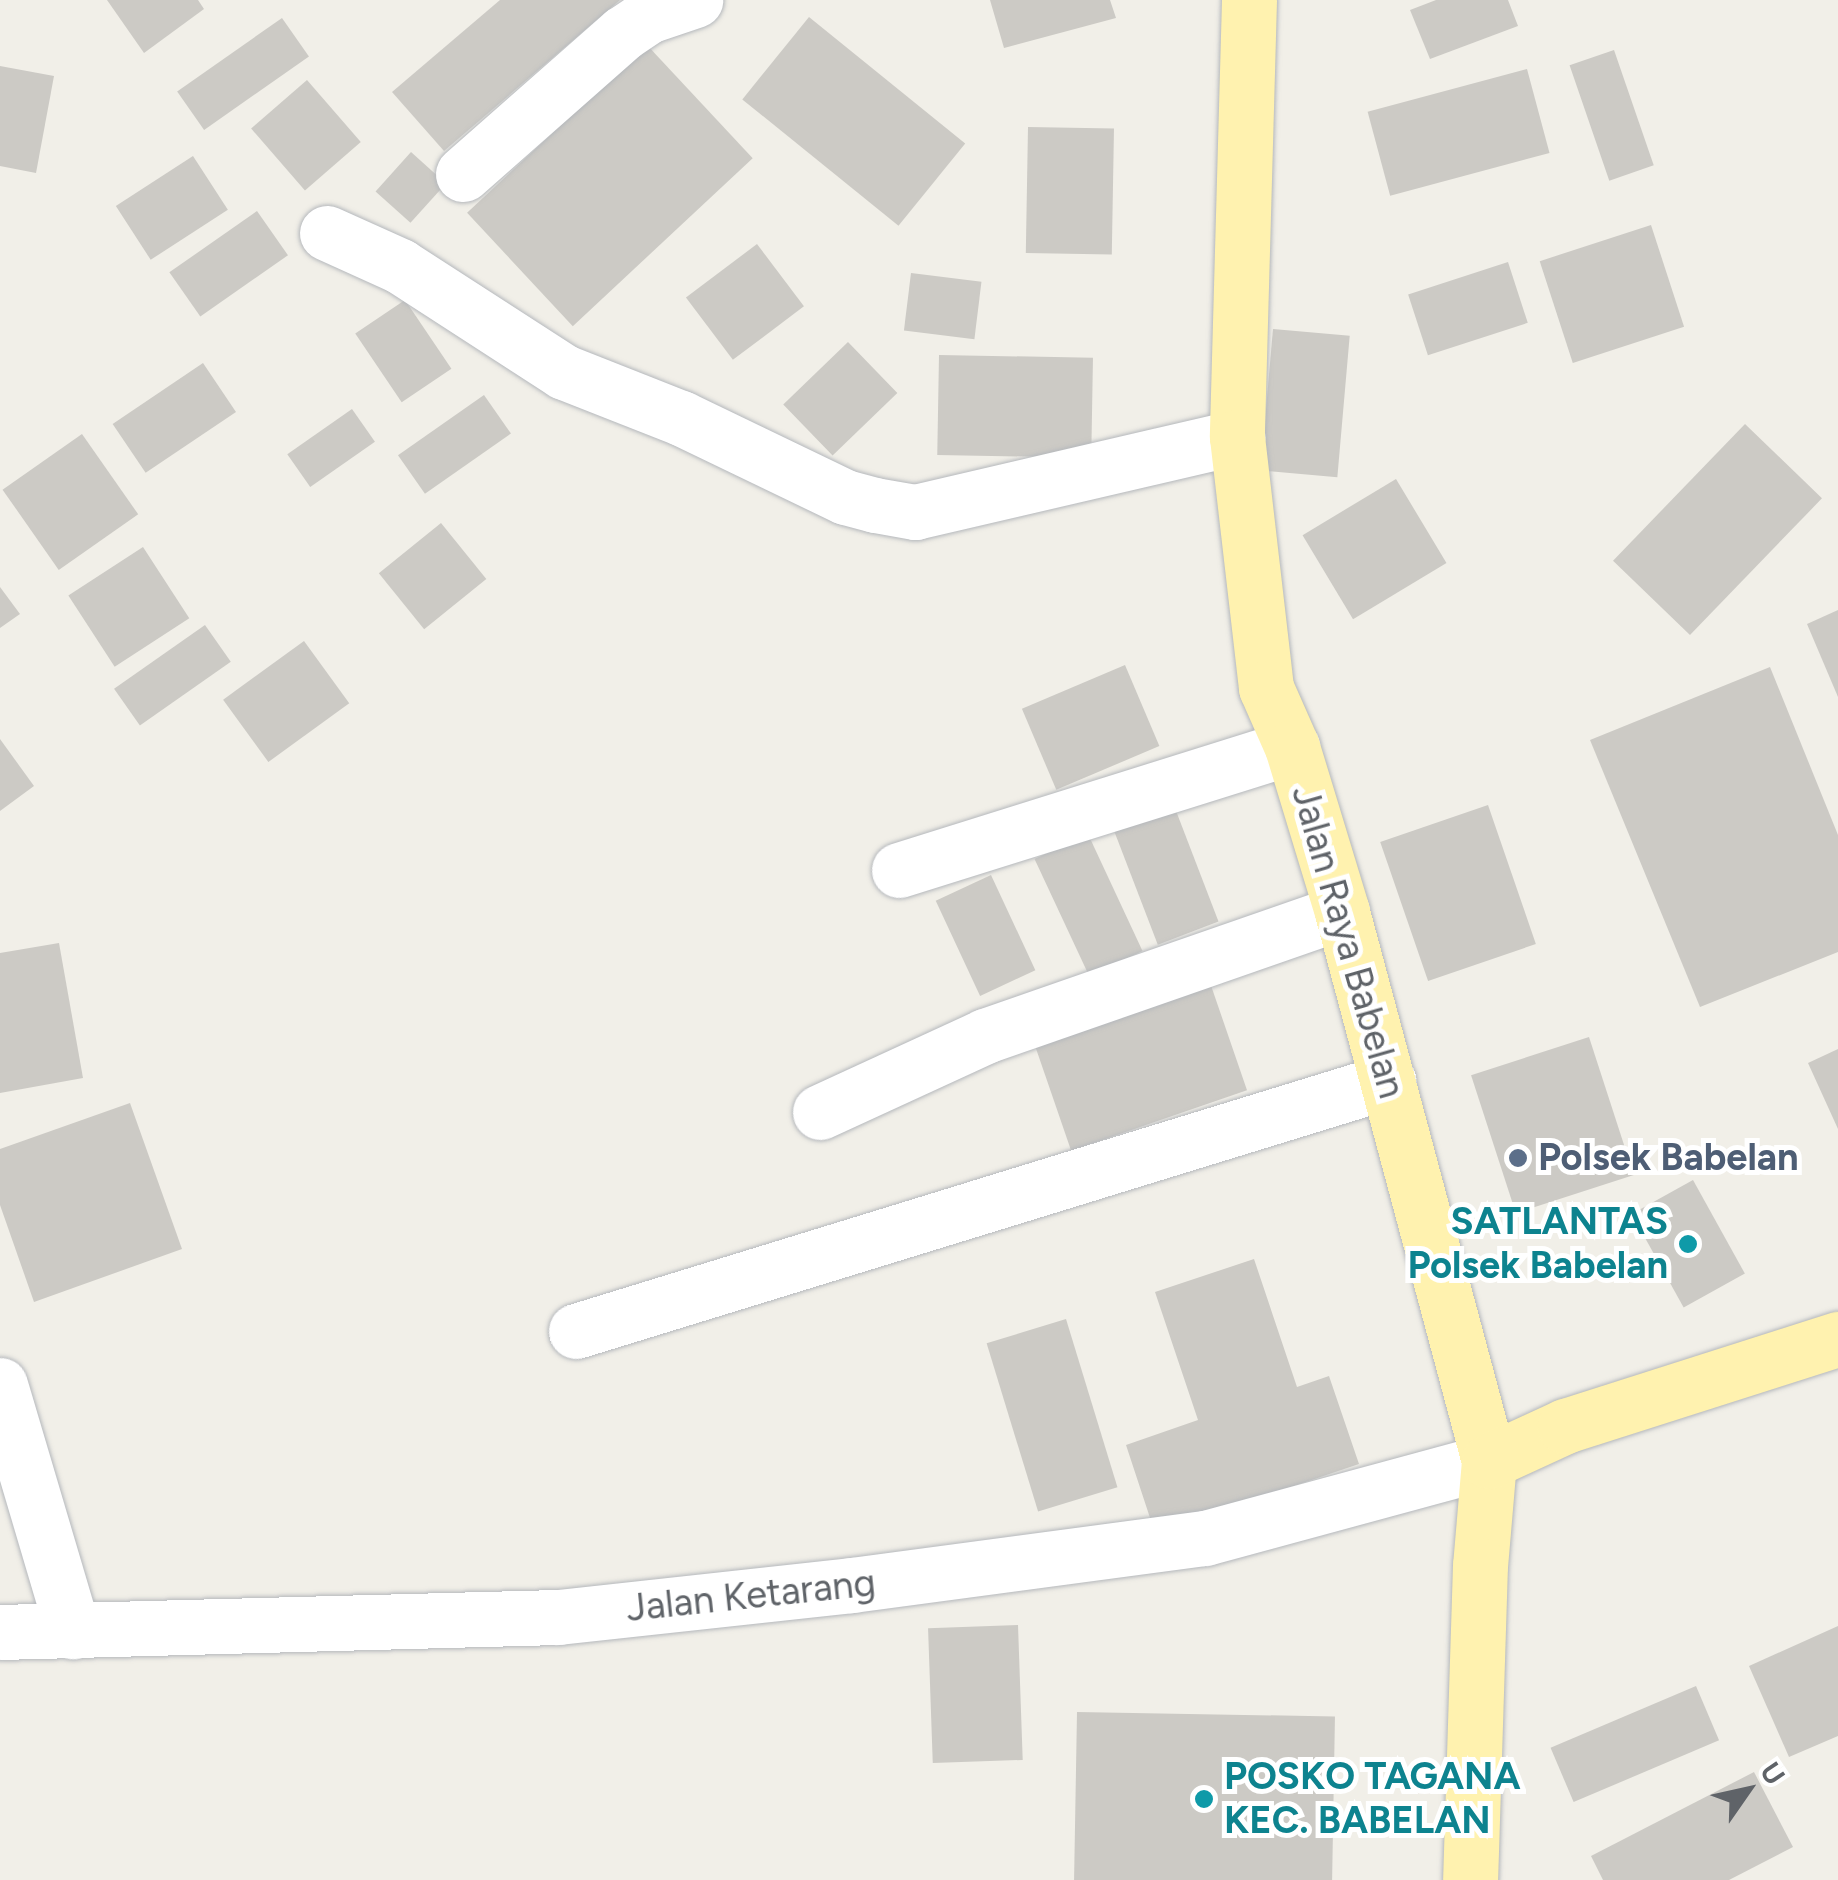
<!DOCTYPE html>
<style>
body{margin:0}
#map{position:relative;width:1838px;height:1880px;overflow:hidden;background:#f1efe8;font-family:Figtree,sans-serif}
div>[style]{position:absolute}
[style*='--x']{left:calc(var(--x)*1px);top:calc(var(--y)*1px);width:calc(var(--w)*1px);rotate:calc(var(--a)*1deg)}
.building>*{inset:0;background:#cccac5;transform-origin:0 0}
.roads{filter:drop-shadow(0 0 2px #b5b8bc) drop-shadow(0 0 2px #b5b8bc)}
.minor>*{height:55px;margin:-27.5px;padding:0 27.5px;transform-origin:27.5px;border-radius:27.5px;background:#fff}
.primary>*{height:55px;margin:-27.5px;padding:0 27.5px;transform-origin:27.5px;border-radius:27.5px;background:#fff2af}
.dots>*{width:28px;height:28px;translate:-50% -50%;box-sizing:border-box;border:5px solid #fff;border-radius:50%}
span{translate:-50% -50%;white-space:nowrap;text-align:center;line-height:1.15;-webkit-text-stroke:10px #fff;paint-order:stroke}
.street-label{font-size:38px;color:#5f6368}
.service-label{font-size:38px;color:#4e5e75;font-weight:700}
.left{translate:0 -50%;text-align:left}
.culture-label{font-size:38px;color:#0d838f;font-weight:700}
.right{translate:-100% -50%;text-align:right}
.north{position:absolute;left:1698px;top:1740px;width:100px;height:100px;-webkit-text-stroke:8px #fff;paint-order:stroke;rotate:56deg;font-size:28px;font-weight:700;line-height:40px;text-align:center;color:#5f6368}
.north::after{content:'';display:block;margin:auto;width:35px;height:45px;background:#5f6368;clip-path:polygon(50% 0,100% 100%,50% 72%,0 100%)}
</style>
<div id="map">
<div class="building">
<i style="clip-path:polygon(107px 0,198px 0,204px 9px,144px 53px)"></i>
<i style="clip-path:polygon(500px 0,620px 0,444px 151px,392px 92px)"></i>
<i style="clip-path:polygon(990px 0,1110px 0,1116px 18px,1004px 48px)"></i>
<i style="clip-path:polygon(1436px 0,1508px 0,1518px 26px,1430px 59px,1410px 10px)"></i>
<i style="left:809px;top:17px;width:201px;height:106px;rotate:39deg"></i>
<i style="left:282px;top:18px;width:47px;height:128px;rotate:55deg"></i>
<i style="left:647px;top:45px;width:155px;height:246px;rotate:47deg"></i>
<i style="left:1614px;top:50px;width:122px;height:47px;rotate:71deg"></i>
<i style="clip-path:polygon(0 66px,54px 76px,36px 173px,0 166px)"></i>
<i style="left:1527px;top:69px;width:87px;height:165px;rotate:75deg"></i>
<i style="left:307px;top:80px;width:82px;height:74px;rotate:49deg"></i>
<i style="left:1028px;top:127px;width:86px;height:126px;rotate:1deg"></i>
<i style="left:411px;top:152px;width:47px;height:53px;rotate:42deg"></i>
<i style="left:193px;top:156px;width:64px;height:92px;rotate:57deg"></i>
<i style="left:257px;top:211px;width:54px;height:107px;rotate:55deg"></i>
<i style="left:1651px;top:225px;width:107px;height:117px;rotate:72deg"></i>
<i style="left:757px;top:244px;width:78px;height:89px;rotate:53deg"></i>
<i style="left:1508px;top:262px;width:64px;height:105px;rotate:72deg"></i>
<i style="left:911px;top:273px;width:71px;height:58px;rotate:7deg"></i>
<i style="left:405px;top:300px;width:83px;height:60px;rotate:56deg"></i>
<i style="left:1273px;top:329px;width:77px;height:142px;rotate:5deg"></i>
<i style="left:848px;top:342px;width:71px;height:90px;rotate:46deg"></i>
<i style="left:939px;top:355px;width:154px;height:100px;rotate:1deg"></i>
<i style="left:203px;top:363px;width:59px;height:109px;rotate:56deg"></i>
<i style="left:484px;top:395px;width:47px;height:105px;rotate:55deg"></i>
<i style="left:352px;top:409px;width:40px;height:79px;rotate:55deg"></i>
<i style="left:1745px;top:424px;width:107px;height:190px;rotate:44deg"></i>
<i style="left:82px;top:434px;width:98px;height:97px;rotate:55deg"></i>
<i style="left:1396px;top:479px;width:98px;height:109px;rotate:59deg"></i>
<i style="left:441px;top:523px;width:72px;height:80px;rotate:51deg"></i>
<i style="left:143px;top:547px;width:85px;height:89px;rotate:57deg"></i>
<i style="clip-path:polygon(0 587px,20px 614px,0 628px)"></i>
<i style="clip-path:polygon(1838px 610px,1838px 697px,1807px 624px)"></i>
<i style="left:205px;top:625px;width:45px;height:111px;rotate:55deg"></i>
<i style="left:304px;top:641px;width:77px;height:100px;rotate:54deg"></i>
<i style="left:1125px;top:665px;width:88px;height:112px;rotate:67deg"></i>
<i style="clip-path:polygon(1770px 667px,1838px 835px,1838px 952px,1700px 1007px,1590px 740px)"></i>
<i style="clip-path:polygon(0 739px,34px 786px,0 811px)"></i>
<i style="left:1173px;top:803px;width:127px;height:65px;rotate:69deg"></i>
<i style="left:1488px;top:805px;width:147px;height:114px;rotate:71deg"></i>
<i style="left:1088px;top:834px;width:129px;height:59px;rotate:65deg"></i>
<i style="left:991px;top:875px;width:105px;height:61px;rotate:65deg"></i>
<i style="clip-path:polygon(59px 943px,83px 1078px,0 1093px,0 953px)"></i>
<i style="left:1206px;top:971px;width:126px;height:186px;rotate:71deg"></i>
<i style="left:1589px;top:1037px;width:145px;height:124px;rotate:72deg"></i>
<i style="clip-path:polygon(1838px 1049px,1838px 1129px,1808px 1063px)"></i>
<i style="clip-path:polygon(130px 1103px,182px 1249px,34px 1302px,0 1205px,0 1149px)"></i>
<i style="left:1693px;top:1180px;width:107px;height:70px;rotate:61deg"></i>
<i style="clip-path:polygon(1254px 1259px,1297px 1387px,1329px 1376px,1359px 1464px,1155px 1533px,1126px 1445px,1198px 1420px,1155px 1292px)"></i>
<i style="left:1066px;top:1319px;width:176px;height:83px;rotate:73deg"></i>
<i style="left:1018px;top:1625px;width:135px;height:90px;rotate:88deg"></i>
<i style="clip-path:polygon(1838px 1626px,1838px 1736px,1789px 1757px,1749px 1666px)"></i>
<i style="left:1696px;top:1686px;width:59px;height:158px;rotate:67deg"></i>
<i style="left:1077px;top:1712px;width:258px;height:168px;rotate:1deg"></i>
<i style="clip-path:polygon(1754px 1772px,1793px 1847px,1729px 1880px,1603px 1880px,1591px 1856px)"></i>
</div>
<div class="roads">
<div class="minor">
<i style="--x:463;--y:174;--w:213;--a:-41.4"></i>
<i style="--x:623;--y:33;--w:30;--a:-34"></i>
<i style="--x:648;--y:16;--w:50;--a:-18.8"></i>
<i style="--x:327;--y:233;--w:80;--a:24.3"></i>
<i style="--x:400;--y:266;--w:195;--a:32.9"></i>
<i style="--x:564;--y:372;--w:126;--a:21.5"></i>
<i style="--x:681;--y:418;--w:182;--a:25.7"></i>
<i style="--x:845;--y:497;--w:31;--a:15"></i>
<i style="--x:875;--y:505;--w:41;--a:9.9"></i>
<i style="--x:915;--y:512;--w:331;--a:-13.1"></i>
<i style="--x:899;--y:870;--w:412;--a:-17.4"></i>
<i style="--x:820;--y:1112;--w:182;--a:-24.7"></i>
<i style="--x:985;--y:1036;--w:378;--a:-19.2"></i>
<i style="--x:576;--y:1331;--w:850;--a:-17.11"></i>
<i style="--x:0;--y:1385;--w:257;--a:73.5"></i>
<i style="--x:0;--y:1632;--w:558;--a:-1.54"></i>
<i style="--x:558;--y:1617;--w:295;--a:-6.2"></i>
<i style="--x:851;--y:1585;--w:357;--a:-7.6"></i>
<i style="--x:1205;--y:1538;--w:294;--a:-15.2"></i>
</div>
<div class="primary">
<i style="--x:1249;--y:0;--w:437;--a:91.6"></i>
<i style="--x:1237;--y:437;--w:253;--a:83.4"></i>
<i style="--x:1266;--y:688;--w:64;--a:66.2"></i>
<i style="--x:1292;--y:747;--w:172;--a:73.1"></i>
<i style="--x:1342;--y:912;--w:568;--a:75.01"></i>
<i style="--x:1489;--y:1461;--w:104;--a:94.9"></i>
<i style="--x:1480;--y:1565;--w:315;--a:91.8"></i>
<i style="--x:1489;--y:1461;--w:84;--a:-24.7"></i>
<i style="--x:1565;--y:1426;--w:287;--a:-17.7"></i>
</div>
</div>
<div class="dots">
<i style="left:1518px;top:1158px;background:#5c6f8a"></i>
<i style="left:1688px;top:1244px;background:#0f9aa8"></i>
<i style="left:1204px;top:1799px;background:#0f9aa8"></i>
</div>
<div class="street-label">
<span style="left:1348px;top:942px;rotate:74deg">Jalan Raya Babelan</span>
<span style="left:751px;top:1596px;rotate:-6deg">Jalan Ketarang</span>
</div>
<div class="service-label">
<span class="left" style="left:1538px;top:1158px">Polsek Babelan</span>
</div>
<div class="culture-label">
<span class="right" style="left:1668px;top:1244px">SATLANTAS<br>Polsek Babelan</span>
<span class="left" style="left:1224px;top:1799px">POSKO TAGANA<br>KEC. BABELAN</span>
</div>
<div class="north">U</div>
</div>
